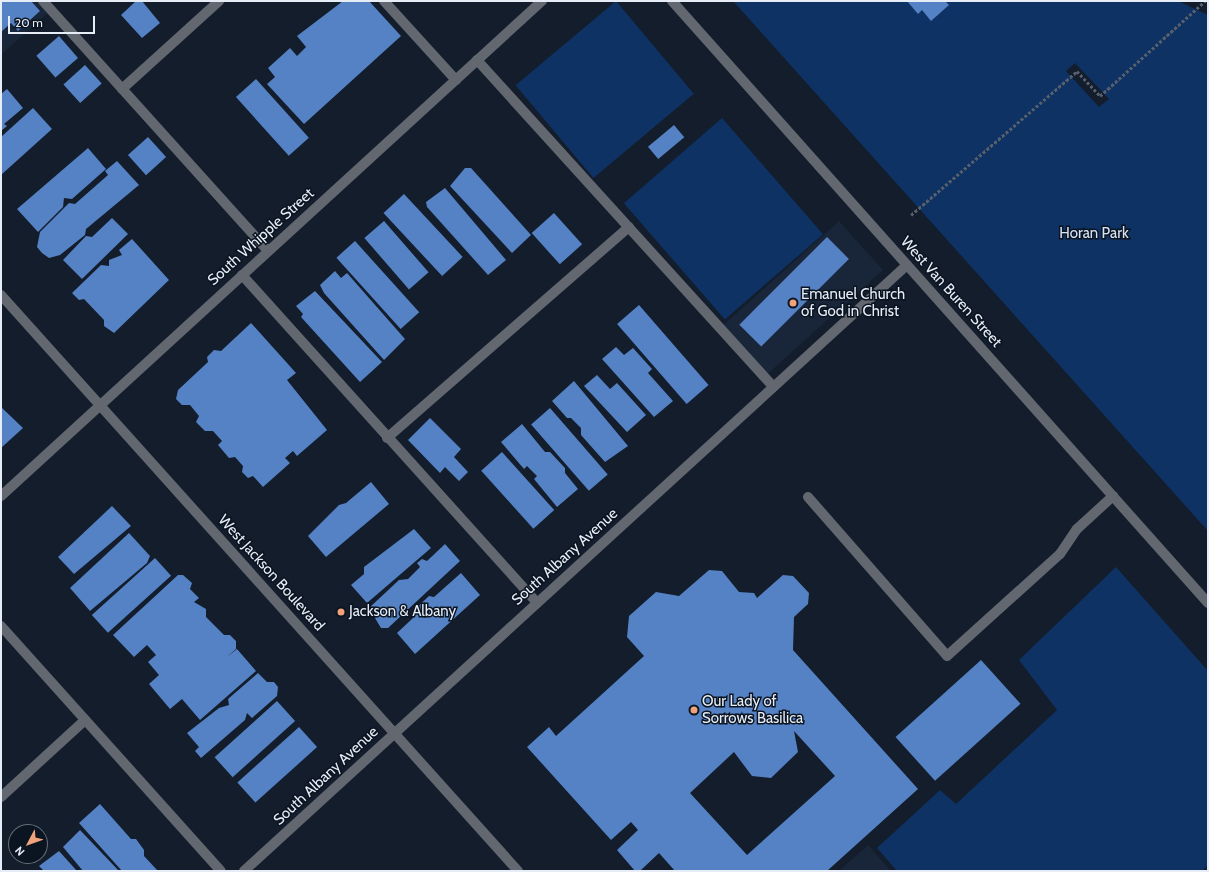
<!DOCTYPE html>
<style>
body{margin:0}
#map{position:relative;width:1209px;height:872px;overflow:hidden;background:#131d2b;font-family:Cabin,sans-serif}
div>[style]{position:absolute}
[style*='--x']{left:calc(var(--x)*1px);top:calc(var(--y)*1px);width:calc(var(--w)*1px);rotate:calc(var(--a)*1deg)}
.built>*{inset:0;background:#192639;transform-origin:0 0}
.green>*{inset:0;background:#0e3264;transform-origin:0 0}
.building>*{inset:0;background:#5482c5;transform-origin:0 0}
.path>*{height:2.5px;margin-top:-1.25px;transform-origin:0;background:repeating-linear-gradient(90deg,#575f6c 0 3px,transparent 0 5px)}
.service>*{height:10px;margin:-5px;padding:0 5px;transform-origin:5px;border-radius:5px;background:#636870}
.minor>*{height:10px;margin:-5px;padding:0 5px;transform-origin:5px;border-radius:5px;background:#636870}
.tertiary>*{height:10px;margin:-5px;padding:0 5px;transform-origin:5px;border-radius:5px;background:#636870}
.dots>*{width:11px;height:11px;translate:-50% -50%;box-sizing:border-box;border:2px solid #0b1421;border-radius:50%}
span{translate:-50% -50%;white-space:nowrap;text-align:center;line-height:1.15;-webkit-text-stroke:3px #0b1421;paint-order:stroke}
.park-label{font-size:15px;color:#d7e4f7}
.street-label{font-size:15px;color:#e7edf7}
.poi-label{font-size:15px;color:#e7edf7}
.left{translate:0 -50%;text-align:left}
.frame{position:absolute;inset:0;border:2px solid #e7edf7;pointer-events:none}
.north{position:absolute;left:8px;top:824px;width:40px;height:40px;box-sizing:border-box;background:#0b1421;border:1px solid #636b77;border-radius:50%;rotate:229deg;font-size:11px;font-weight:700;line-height:16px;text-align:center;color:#e7edf7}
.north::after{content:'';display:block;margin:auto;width:14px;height:18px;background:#f0a27a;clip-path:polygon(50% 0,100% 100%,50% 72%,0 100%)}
.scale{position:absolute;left:8px;top:16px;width:87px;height:18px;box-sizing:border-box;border:2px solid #e7edf7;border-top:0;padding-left:5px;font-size:12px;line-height:14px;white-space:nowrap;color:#e7edf7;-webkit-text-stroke:3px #0b1421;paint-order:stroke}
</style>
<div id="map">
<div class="built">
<i style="clip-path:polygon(1px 1px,43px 1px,51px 10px,1px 55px)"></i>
<i style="left:839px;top:221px;width:66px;height:160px;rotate:48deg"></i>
<i style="clip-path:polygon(868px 845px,891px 871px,839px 871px)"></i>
</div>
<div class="green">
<i style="left:616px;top:1px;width:121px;height:131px;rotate:50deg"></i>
<i style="clip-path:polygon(evenodd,733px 1px,1178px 1px,1208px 15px,1208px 531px,733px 1px,1075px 63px,1109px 99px,1099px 107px,1066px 71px,1075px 63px)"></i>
<i style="left:722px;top:118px;width:154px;height:130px;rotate:49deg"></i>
<i style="clip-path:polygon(1116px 567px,1208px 671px,1208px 865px,1202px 871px,897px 871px,877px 848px,940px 790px,956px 804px,1057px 710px,1019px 660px)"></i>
</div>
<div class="building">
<i style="clip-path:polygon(1px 1px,31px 1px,40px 11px,18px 31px,11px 23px,1px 32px)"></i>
<i style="clip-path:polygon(136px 1px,142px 1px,160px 23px,142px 38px,121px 15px)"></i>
<i style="clip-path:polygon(343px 1px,369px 1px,401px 36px,304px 124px,267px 84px,275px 77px,268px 68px,290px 48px,297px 56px,306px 47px,297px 36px)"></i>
<i style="clip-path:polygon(907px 1px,945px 1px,949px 5px,931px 21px,922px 10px,918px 14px)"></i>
<i style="left:59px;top:36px;width:29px;height:30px;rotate:49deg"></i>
<i style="left:85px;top:65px;width:25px;height:29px;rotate:48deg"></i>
<i style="left:256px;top:79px;width:79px;height:27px;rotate:48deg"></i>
<i style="clip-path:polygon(7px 89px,23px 108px,4px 124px,7px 126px,1px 131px,1px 94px)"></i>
<i style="clip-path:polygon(33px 108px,52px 129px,1px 175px,1px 137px)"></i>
<i style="left:674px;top:125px;width:16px;height:34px;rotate:50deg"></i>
<i style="left:148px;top:137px;width:27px;height:27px;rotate:48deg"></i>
<i style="clip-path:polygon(88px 148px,106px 169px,72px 199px,64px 198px,63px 207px,38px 232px,17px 209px)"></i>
<i style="clip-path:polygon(117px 161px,139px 185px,86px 229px,85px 235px,60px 255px,49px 258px,42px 253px,37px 247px,40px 232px,69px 203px,75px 204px,108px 175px,105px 171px)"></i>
<i style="clip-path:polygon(465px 168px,471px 168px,531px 235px,512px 253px,450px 186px)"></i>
<i style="clip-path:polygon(445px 188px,506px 260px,488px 275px,427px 207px,426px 202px)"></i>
<i style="left:404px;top:194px;width:86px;height:28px;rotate:47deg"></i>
<i style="left:554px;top:213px;width:42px;height:30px;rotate:48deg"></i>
<i style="clip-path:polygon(112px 218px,128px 234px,82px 279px,63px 260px,86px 236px,92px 237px)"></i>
<i style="left:384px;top:221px;width:68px;height:26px;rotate:49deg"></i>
<i style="left:827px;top:237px;width:31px;height:124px;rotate:45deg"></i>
<i style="clip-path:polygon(132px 239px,169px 280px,114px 333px,104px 326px,104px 320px,84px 299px,79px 300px,72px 293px,101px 265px,109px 266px,109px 260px,122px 255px,119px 250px)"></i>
<i style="left:355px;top:241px;width:96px;height:25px;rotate:48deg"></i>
<i style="clip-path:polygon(335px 271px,341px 278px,347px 273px,405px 339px,384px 360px,324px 293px,320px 285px)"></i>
<i style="clip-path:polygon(315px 291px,382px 362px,360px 382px,301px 317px,303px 314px,296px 306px)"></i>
<i style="left:639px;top:305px;width:106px;height:29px;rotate:49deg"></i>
<i style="clip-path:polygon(251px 323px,296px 373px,287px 380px,327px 430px,297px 456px,293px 451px,285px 458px,290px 463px,263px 487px,253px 476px,248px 478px,242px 472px,243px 466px,235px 457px,229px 458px,218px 445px,222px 441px,213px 431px,205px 431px,196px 422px,199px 416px,190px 405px,182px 405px,176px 399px,178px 390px,208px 362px,207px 357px,214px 350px,221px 351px)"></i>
<i style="clip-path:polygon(616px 347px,624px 355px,633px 348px,652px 369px,648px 373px,673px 401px,654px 417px,602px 359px)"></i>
<i style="clip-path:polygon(597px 375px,610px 389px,617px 383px,646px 415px,627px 432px,584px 386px)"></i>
<i style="clip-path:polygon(574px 381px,628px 446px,605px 462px,581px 435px,581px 428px,571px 418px,567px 418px,552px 401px)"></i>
<i style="clip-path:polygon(1px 407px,23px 428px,1px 448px)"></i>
<i style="left:550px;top:408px;width:88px;height:25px;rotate:49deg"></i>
<i style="clip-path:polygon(430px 418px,461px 449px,454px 457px,468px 472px,459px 481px,445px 467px,440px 473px,408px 440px)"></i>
<i style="clip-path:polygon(522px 424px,545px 452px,550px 452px,565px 468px,565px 473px,578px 489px,557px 507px,534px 479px,537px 476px,527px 466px,524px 469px,501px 442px)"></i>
<i style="left:502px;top:452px;width:78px;height:28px;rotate:48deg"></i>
<i style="clip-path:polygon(371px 482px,389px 504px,326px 557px,308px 536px,339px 505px,346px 503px)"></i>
<i style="clip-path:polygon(112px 506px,131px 526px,74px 574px,58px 557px)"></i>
<i style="clip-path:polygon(414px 529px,431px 548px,367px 603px,351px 585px,364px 574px,364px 567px)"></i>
<i style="clip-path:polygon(129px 533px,150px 556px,147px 563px,90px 611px,70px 588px)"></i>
<i style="clip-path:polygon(445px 544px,460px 561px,388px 628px,381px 628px,369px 608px,399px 580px,408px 579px,420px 567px,417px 563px,422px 559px,427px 561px)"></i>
<i style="left:155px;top:558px;width:24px;height:85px;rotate:48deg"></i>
<i style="clip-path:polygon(evenodd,709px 570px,722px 571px,739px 592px,754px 593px,757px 598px,783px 575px,793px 576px,809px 593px,808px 604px,794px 617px,793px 650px,918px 789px,827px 871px,675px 871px,659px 853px,640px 871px,635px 871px,617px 850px,638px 830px,631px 822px,611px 840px,527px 747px,549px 727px,556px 736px,644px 656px,627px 637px,629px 616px,656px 592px,679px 596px,709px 570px,794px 731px,835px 776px,747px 855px,690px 793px,734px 752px,752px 776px,771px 778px,798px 752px,794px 731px)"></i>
<i style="clip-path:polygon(461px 573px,480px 595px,415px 654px,397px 633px,414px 617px,413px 611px,429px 596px,434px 597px)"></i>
<i style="clip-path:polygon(178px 575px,183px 575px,192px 583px,190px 589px,199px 598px,194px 602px,206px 609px,206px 617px,224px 635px,230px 635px,236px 641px,236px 649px,227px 657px,237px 649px,256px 671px,200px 720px,182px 699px,170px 709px,149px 684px,159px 675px,148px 662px,156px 655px,147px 645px,134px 657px,113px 635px)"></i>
<i style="left:981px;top:660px;width:59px;height:115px;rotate:48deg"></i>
<i style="clip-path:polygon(258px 673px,267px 682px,274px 682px,278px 687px,277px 696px,252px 718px,247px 713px,245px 720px,201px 758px,195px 751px,199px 747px,187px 733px,219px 708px,229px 705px,228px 699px)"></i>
<i style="left:277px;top:701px;width:27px;height:84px;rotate:48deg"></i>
<i style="left:299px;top:727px;width:27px;height:83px;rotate:48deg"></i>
<i style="clip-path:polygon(100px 804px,131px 839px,136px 839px,144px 850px,144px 856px,158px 871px,122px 871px,79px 823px)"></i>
<i style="clip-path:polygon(80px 830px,119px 871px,83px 871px,63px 847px)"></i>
<i style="clip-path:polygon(59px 851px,77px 871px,44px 871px,39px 866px)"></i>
</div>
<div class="path">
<i style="--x:911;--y:215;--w:220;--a:-40.9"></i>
<i style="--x:1077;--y:71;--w:34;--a:47"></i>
<i style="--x:1100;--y:96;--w:142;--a:-42.1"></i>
</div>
<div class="service">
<i style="--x:43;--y:1;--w:336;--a:48"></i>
<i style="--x:384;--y:1;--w:107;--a:47.7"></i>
<i style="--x:477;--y:60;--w:441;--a:47.8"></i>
<i style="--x:122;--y:89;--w:131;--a:-42.2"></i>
<i style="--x:242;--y:275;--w:441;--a:48"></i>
<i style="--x:387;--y:438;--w:321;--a:-41.1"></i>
<i style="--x:808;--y:497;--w:211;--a:48.8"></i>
<i style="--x:947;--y:656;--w:152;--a:-42.1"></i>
<i style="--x:1060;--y:554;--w:30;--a:-56"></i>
<i style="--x:1077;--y:529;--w:49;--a:-42.5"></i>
<i style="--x:1;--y:626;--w:329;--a:48.1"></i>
<i style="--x:1;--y:797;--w:114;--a:-42.5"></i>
</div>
<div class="minor">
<i style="--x:1;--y:496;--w:733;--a:-42.46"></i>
<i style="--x:244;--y:871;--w:898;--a:-42.43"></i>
</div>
<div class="tertiary">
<i style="--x:672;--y:1;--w:806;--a:48.32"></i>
<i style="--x:1;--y:295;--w:774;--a:48.09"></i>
</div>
<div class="dots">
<i style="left:793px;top:303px;background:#f0a27a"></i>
<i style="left:341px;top:612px;background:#f0a27a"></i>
<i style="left:694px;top:710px;background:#f0a27a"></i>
</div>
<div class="park-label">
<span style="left:1094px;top:234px">Horan Park</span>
</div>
<div class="street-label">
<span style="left:261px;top:237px;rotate:-42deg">South Whipple Street</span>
<span style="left:951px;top:292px;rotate:48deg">West Van Buren Street</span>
<span style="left:565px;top:557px;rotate:-42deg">South Albany Avenue</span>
<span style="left:271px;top:573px;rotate:48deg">West Jackson Boulevard</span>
<span style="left:326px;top:776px;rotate:-43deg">South Albany Avenue</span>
</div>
<div class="poi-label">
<span class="left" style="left:801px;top:303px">Emanuel Church<br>of God in Christ</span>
<span class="left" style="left:349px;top:612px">Jackson &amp; Albany</span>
<span class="left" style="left:702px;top:710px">Our Lady of<br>Sorrows Basilica</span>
</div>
<div class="frame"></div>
<div class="north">N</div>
<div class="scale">20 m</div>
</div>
